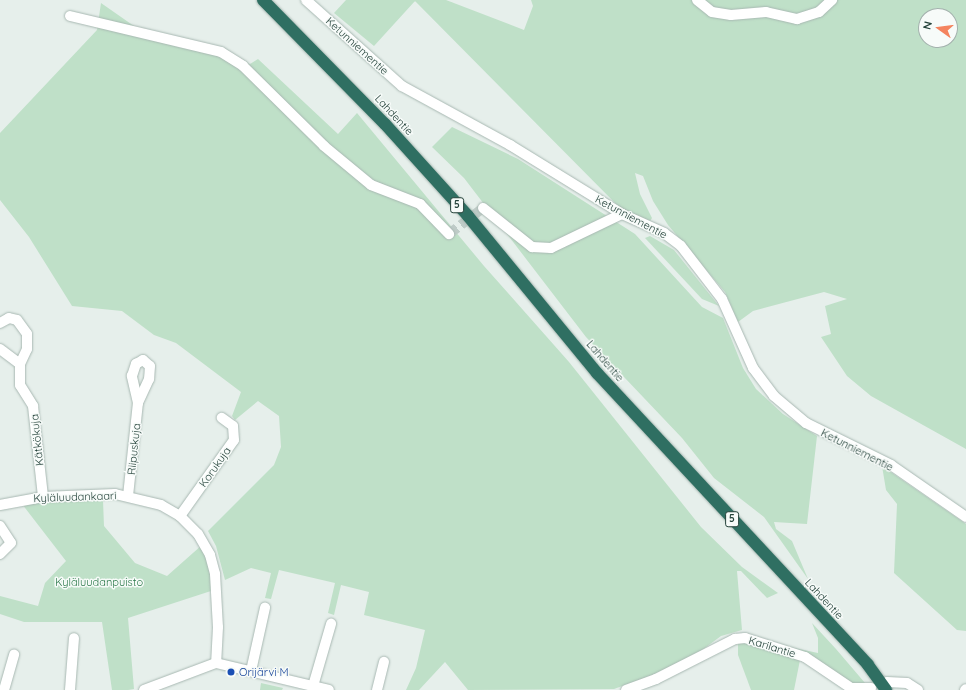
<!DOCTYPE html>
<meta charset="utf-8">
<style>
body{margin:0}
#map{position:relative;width:966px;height:690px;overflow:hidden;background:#e6efeb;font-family:Quicksand,sans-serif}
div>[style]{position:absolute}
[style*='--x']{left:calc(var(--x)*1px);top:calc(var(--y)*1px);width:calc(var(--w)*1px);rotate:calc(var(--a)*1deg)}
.green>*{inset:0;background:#bfe0c8}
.minor-tunnel>*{height:10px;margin-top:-5px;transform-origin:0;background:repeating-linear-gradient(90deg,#bfccc8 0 10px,transparent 0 15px)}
.roads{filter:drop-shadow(0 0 1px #a8b8b2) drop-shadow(0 0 1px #a8b8b2)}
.minor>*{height:10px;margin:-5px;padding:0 5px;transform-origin:5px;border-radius:5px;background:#fff}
.highway>*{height:12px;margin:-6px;padding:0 6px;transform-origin:6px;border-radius:6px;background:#2f6f62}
.dots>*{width:11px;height:11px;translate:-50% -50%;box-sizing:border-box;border:2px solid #f7fbf9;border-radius:50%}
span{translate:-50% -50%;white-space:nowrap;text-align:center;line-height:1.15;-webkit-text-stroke:3px #f7fbf9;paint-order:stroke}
.shield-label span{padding:1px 3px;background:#f7fbf9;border:1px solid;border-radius:3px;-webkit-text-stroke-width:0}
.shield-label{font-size:10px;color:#24423a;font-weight:700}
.street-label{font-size:11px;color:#24423a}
.park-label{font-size:11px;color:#2d7a4b}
.transit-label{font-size:11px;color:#164399}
.left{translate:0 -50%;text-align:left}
.north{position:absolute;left:918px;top:8px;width:40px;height:40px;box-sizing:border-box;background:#f7fbf9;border:1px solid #a3b1ad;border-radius:50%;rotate:284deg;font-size:11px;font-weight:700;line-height:16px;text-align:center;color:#24423a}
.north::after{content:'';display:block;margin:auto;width:14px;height:18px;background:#f4845f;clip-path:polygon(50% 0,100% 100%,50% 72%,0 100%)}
</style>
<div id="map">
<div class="green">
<i style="clip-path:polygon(evenodd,346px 0,446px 0,524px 30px,533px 6px,531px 0,966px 0,966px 449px,871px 396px,847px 376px,821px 337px,831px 334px,825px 306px,847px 299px,824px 292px,753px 311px,738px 322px,725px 292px,668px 225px,653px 201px,643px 176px,635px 173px,640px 194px,652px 218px,650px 221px,620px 208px,415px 1px,374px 46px,334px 13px,346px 0,926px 16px,950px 16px,950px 40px,926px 40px,926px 16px)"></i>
<i style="clip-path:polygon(101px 3px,144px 33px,250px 64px,258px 59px,338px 134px,357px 113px,484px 266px,569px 362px,701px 527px,742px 567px,778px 593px,767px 598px,741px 571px,737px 571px,742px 630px,721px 636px,698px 653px,652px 675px,614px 689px,468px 690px,445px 662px,419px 690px,406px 690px,416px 668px,425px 630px,364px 615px,369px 592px,341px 585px,334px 615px,328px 613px,335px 583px,279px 570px,271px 599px,265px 598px,271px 573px,251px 568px,225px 580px,216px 546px,208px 531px,274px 465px,281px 447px,279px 416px,258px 401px,235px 420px,232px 416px,241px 392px,176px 343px,154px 335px,122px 311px,72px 306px,29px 237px,0 200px,0 133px,97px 30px)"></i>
<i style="clip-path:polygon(452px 127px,518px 159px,635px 234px,702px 307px,723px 318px,743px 368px,756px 389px,783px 414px,817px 436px,807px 524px,774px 522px,776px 529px,792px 541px,808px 579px,764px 517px,714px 478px,682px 438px,586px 337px,464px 178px,432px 147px)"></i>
<i style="clip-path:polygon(650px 236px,674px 250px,719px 306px,702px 299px,645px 238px)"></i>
<i style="clip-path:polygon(882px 466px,966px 524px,966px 631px,957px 630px,894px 573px,897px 504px,886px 490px)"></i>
<i style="clip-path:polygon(103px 500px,104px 526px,135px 563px,167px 576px,202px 545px,207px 555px,214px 590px,128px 618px,134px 689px,128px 690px,112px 690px,102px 622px,24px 622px,0 614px,0 596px,38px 606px,45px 583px,66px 561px,22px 504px,39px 501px)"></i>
<i style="clip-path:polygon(812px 623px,836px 649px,865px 683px,852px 684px,811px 655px,785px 646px,818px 653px,818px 638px)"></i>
<i style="clip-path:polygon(738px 642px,747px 642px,800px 660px,794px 690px,751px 690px,738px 655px)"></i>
<i style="clip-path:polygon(261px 683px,283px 688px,282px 690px,260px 690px)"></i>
</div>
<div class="minor-tunnel">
<i style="--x:449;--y:234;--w:43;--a:-37.4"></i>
</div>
<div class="roads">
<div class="minor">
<i style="--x:306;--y:0;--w:129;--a:41.9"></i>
<i style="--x:402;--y:86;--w:123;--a:28.6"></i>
<i style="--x:510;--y:145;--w:132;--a:31.6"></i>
<i style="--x:622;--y:214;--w:46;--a:24.3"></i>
<i style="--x:664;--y:233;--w:21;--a:37"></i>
<i style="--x:681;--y:246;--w:67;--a:52.3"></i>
<i style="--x:722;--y:299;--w:76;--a:65.8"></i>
<i style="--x:753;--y:368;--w:35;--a:53"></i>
<i style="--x:774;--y:396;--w:42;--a:40.2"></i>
<i style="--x:806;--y:423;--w:95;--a:26.3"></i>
<i style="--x:891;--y:465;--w:91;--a:34.7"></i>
<i style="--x:697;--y:0;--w:19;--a:39"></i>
<i style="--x:712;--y:12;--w:19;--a:9"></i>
<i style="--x:731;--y:15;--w:35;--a:-5"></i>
<i style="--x:766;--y:12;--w:32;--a:13"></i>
<i style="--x:797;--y:19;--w:23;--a:-18"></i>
<i style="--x:819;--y:12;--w:18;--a:-43"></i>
<i style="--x:70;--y:16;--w:155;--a:13.4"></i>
<i style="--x:221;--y:52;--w:26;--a:32"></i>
<i style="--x:243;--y:66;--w:114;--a:44.6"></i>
<i style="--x:324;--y:146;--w:61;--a:39.7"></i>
<i style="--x:371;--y:185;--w:53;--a:21.2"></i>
<i style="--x:420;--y:204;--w:42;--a:46"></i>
<i style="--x:483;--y:208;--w:63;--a:38.5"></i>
<i style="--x:532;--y:247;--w:19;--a:3"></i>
<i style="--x:551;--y:248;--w:79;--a:-25.6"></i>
<i style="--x:0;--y:323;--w:10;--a:-29"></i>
<i style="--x:9;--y:318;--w:8;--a:14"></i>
<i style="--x:17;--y:320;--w:17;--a:54"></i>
<i style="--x:27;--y:334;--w:15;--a:90"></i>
<i style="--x:27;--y:349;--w:17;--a:115"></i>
<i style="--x:20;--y:364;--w:21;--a:90"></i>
<i style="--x:20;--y:385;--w:25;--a:58"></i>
<i style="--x:33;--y:406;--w:92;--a:83.7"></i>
<i style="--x:0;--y:349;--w:25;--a:37"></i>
<i style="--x:128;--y:496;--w:94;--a:-83.9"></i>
<i style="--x:138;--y:403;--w:28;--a:-103"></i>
<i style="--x:132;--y:376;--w:13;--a:-72"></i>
<i style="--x:136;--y:364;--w:8;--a:-30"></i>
<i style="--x:143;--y:360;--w:9;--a:41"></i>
<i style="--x:150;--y:366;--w:13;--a:94"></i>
<i style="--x:149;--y:379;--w:26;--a:115"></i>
<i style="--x:0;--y:505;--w:44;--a:-10.5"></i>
<i style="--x:43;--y:497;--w:72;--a:-2.4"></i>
<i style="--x:115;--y:494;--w:47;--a:13.4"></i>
<i style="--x:161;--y:505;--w:22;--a:30"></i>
<i style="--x:180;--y:516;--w:25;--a:45"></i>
<i style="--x:198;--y:534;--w:24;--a:60"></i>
<i style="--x:210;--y:555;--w:20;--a:75"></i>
<i style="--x:215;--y:574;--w:53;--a:86.8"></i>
<i style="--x:218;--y:627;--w:36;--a:93"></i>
<i style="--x:180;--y:516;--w:93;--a:-54.6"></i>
<i style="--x:234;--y:440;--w:14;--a:-94"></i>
<i style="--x:233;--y:426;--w:14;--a:-144"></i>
<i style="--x:0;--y:526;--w:20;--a:57"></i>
<i style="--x:11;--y:543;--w:16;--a:135"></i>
<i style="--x:251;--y:671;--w:65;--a:-77.5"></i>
<i style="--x:887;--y:682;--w:20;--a:3"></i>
<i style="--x:907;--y:683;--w:13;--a:32"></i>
<i style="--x:313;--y:686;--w:65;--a:-73.8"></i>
<i style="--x:4;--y:690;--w:37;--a:-74"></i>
<i style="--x:70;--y:690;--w:52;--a:-85.6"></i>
<i style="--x:144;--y:690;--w:77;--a:-20.6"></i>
<i style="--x:216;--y:663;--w:116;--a:13.4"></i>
<i style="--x:377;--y:690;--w:29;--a:-76"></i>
<i style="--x:626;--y:690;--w:32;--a:-20"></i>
<i style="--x:656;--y:679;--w:89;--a:-26.9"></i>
<i style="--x:735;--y:639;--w:10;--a:-6"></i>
<i style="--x:745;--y:638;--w:63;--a:17.6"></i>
<i style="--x:805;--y:657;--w:55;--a:34"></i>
<i style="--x:851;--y:688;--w:20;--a:0"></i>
<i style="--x:965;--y:690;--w:1;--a:-45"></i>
</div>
<div class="highway">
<i style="--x:263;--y:0;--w:174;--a:45.5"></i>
<i style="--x:385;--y:124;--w:124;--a:47.9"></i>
<i style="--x:468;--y:216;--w:203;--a:50.6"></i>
<i style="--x:597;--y:373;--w:398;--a:47.1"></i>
<i style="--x:868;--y:665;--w:31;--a:54"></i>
</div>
</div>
<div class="dots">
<i style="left:231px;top:672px;background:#1a4fb4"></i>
</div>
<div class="shield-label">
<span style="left:457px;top:205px">5</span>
<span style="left:732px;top:519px">5</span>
</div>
<div class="street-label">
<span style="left:357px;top:46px;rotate:42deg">Ketunniementie</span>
<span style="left:394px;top:115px;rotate:47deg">Lahdentie</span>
<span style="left:631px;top:217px;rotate:28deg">Ketunniementie</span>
<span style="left:605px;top:361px;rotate:49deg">Lahdentie</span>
<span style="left:37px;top:440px;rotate:-96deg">Kätkökuja</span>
<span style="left:134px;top:449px;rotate:-84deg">Riipuskuja</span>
<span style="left:857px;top:450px;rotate:27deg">Ketunniementie</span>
<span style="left:215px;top:467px;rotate:-55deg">Korukuja</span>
<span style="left:75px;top:497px;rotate:-2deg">Kyläluudankaari</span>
<span style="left:824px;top:599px;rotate:47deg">Lahdentie</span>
<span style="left:772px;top:647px;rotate:17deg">Karilantie</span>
</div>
<div class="park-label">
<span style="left:99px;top:582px">Kyläluudanpuisto</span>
</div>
<div class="transit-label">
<span class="left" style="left:239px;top:672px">Orijärvi M</span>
</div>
<div class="north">N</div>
</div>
